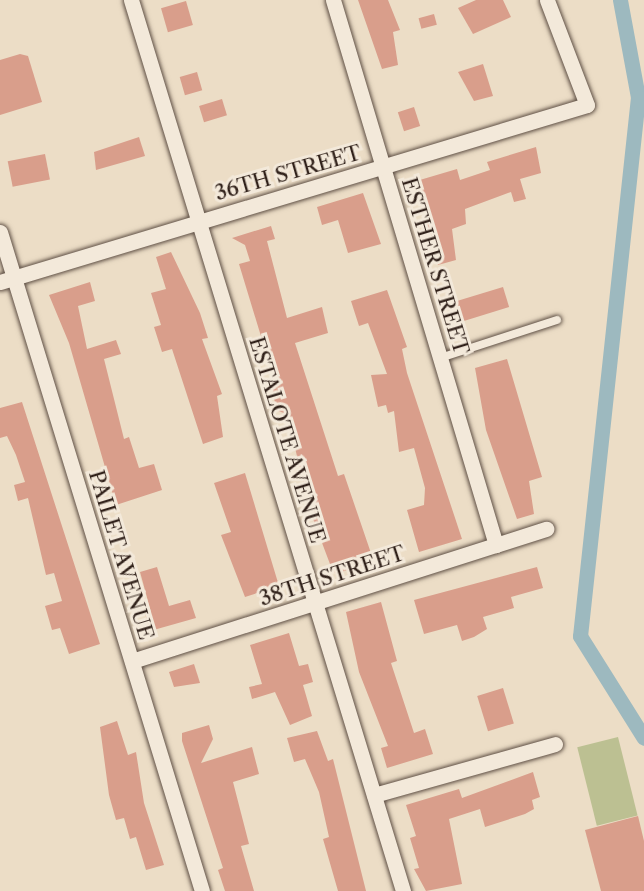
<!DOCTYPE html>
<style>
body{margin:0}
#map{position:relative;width:644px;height:891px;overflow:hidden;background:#ecddc6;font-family:"Libre Caslon Text",serif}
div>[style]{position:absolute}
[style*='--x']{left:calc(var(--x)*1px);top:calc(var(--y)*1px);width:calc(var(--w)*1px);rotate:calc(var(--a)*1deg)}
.green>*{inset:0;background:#bcc092;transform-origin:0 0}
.canal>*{height:15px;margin:-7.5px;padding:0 7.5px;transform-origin:7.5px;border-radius:7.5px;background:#9db9bf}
.building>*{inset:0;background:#d99e8b;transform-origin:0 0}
.roads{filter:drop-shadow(0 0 2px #5f5045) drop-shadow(0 0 2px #5f5045)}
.lane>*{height:8px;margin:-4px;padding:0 4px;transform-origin:4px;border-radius:4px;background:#f3e9da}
.street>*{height:15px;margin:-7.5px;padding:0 7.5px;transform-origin:7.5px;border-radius:7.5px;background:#f3e9da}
span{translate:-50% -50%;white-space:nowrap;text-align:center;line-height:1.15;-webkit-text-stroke:6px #f3e9da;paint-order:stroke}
.street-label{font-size:21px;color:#30211a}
</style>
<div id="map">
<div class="green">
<i style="left:618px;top:737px;width:81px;height:42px;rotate:76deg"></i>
</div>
<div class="canal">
<i style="--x:620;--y:0;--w:99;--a:79.5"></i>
<i style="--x:638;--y:97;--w:542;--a:96.14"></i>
<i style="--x:580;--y:636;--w:120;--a:57.9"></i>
</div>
<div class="building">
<i style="clip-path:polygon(358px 0,388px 0,400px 30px,393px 32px,398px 65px,382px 69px)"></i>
<i style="clip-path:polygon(476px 0,503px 0,511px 17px,473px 34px,458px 8px)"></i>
<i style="left:186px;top:1px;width:25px;height:26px;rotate:74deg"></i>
<i style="left:434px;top:14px;width:11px;height:16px;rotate:75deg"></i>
<i style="clip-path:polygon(20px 54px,28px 56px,42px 102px,0 115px,0 60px)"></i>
<i style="clip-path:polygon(483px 64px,493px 96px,474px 101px,458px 72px)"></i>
<i style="left:197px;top:72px;width:19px;height:18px;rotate:74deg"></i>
<i style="left:222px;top:99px;width:17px;height:24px;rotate:73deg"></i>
<i style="left:414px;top:107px;width:20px;height:17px;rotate:72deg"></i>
<i style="clip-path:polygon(139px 137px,145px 156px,96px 170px,94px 152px)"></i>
<i style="clip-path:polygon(536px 147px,541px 173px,520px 179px,526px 199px,514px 202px,511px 192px,465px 209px,466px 224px,452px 229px,456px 260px,438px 265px,413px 182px,457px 169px,460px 180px,490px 170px,487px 162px)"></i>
<i style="left:45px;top:154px;width:26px;height:38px;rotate:79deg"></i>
<i style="clip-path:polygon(363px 193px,381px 244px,348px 253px,338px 220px,322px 225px,317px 207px)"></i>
<i style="clip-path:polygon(271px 226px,275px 239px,267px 241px,287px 318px,322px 307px,328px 333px,295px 343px,338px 476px,344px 474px,374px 562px,338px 573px,333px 572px,310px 511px,287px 414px,278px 411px,274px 399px,270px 366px,239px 264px,250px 261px,245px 245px,232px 238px)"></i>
<i style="clip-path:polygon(171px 252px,200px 313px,208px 338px,202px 339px,222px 394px,217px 396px,223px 437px,203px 444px,172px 349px,162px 352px,154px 327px,161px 325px,151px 293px,166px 289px,156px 257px)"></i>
<i style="clip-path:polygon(90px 282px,95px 301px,78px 306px,87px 349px,116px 340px,121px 354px,104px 359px,124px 439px,129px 437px,139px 468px,154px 464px,162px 490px,116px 505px,69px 343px,49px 295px)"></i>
<i style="left:503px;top:287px;width:21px;height:49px;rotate:73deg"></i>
<i style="clip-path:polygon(387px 290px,407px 347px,402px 349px,407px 373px,462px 539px,419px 552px,407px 510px,424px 505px,425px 488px,414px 448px,399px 452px,394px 411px,388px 413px,386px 405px,378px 407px,371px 375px,387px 374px,368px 323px,359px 326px,351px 301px)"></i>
<i style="clip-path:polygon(507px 359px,542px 477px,529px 481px,534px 514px,517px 519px,486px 430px,475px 368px)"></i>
<i style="clip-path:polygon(22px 402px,100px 644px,69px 654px,60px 628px,52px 630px,45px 606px,62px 601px,54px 573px,46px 575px,28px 498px,18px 501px,14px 485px,25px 482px,16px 455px,7px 436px,0 438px,0 408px)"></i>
<i style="clip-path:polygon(245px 473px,279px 586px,245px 597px,221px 535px,231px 532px,214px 483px)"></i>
<i style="clip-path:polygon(157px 567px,169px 606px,190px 600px,196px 618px,150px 631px,145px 614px,151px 612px,140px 572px)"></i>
<i style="clip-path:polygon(537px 567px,543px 588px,511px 597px,514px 608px,483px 617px,487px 629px,474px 637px,462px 641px,457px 625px,424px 634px,414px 600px)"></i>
<i style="clip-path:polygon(381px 602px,397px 661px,391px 663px,414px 733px,425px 729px,433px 754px,387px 768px,381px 748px,388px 746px,359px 672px,346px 612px)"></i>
<i style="clip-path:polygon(289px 633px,299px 666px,308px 664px,313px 682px,303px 685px,312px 716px,290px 725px,275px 692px,252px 699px,249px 687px,262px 684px,250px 645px)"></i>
<i style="clip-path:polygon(194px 664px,200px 683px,174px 687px,169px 672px)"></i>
<i style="left:503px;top:688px;width:37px;height:27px;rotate:73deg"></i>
<i style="clip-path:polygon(117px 721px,128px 755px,136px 752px,144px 803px,164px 865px,146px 870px,136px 837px,130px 839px,124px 818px,116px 820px,109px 795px,100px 727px)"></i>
<i style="clip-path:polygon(209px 725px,213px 739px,201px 763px,252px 747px,259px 774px,233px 782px,249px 844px,241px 846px,254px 891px,225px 891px,218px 870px,223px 868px,182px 741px,182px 733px)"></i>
<i style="clip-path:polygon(317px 731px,328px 761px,333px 759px,366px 891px,338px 891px,323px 839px,329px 837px,319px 792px,305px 759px,294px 762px,287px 738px)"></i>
<i style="clip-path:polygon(533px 772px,540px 797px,532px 800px,534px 809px,525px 814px,485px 827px,480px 809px,449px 819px,462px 884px,426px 891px,414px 869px,419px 868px,410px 838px,416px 836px,406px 805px,459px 789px,462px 798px)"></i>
<i style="clip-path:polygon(638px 816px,644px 841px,644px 891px,601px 891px,585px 830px)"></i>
</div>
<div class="roads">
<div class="lane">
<i style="--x:440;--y:358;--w:123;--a:-18"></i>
</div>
<div class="street">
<i style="--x:131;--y:0;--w:932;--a:73.02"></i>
<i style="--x:333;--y:0;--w:569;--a:73.35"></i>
<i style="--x:0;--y:232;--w:689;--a:72.96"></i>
<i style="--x:0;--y:282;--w:613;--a:-16.78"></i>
<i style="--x:587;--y:105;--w:112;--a:-110.9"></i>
<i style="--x:132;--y:661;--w:435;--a:-17.7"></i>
<i style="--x:374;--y:795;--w:188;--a:-15.7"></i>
</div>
</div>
<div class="street-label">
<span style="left:288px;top:173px;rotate:-16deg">36TH STREET</span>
<span style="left:435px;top:266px;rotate:73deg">ESTHER STREET</span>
<span style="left:287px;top:440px;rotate:73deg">ESTALOTE AVENUE</span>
<span style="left:121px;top:555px;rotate:73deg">PAILET AVENUE</span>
<span style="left:332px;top:576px;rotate:-18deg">38TH STREET</span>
</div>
</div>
